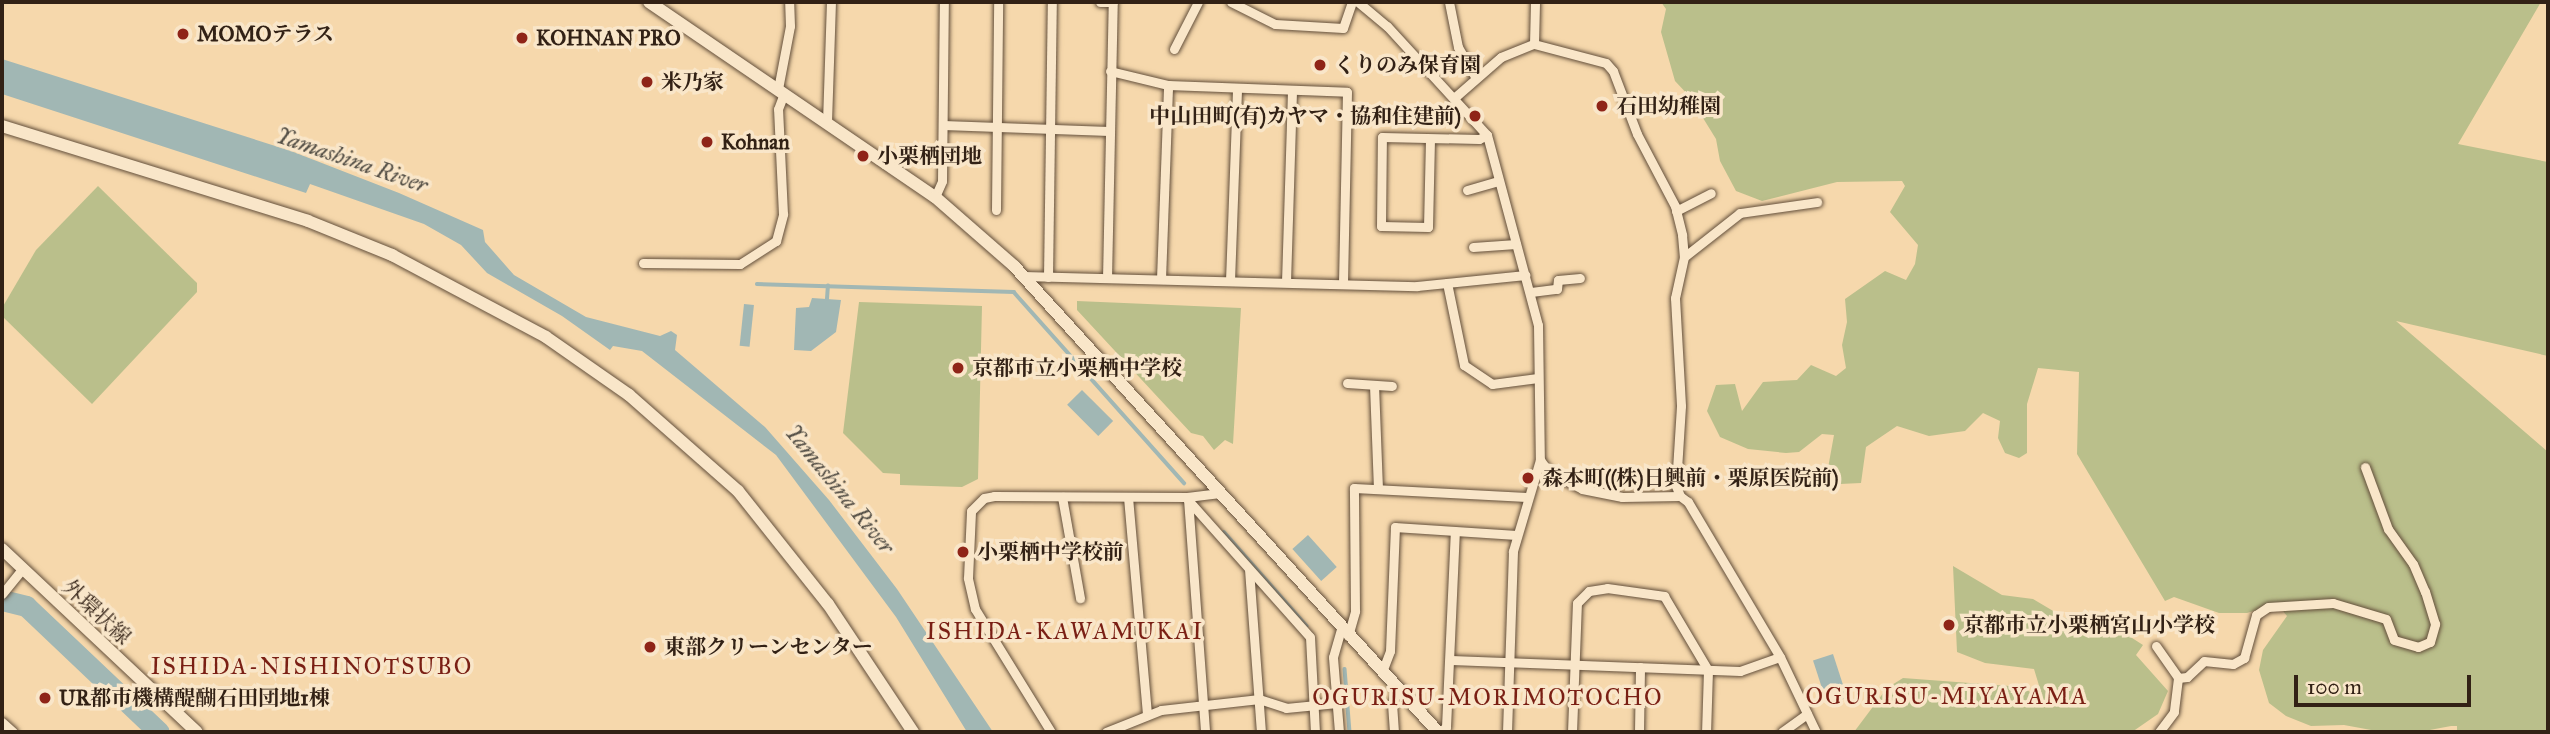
<!DOCTYPE html>
<meta charset="utf-8">
<style>
body{margin:0}
#map{position:relative;width:2550px;height:734px;overflow:hidden;background:#f6d8ac;font-family:"IM FELL Great Primer","Noto Serif JP",serif}
div>[style]{position:absolute}
[style*='--x']{left:calc(var(--x)*1px);top:calc(var(--y)*1px);width:calc(var(--w)*1px);rotate:calc(var(--a)*1deg)}
.green>*{inset:0;background:#babf8b}
.water>*{inset:0;background:#a1b7b4;transform-origin:0 0}
.stream>*{height:3.5px;margin:-1.75px;padding:0 1.75px;transform-origin:1.75px;border-radius:1.75px;background:#a1b7b4}
.river>*{height:21px;margin:-10.5px;padding:0 10.5px;transform-origin:10.5px;border-radius:10.5px;background:#a1b7b4}
.roads{filter:drop-shadow(0 0 2px #634f3b) drop-shadow(0 0 2px #634f3b)}
.minor>*{height:9px;margin:-4.5px;padding:0 4.5px;transform-origin:4.5px;border-radius:4.5px;background:#f9e6c9}
.tertiary>*{height:12px;margin:-6px;padding:0 6px;transform-origin:6px;border-radius:6px;background:#f9e6c9}
.dots>*{width:19px;height:19px;translate:-50% -50%;box-sizing:border-box;border:4px solid #f9e6c9;border-radius:50%}
span{translate:-50% -50%;white-space:nowrap;text-align:center;line-height:1.15;-webkit-text-stroke:7px #f9e6c9;paint-order:stroke}
.poi-label{font-size:21px;color:#322115;font-weight:700}
.left{translate:0 -50%;text-align:left}
.right{translate:-100% -50%;text-align:right}
.street-label{font-size:21px;color:#322115}
.water-label{font-size:23px;color:#534e45;font-style:italic}
.neighbourhood-label{font-size:23px;color:#7a1f14;letter-spacing:2px}
.frame{position:absolute;inset:0;border:4px solid #322115;pointer-events:none}
.scale{position:absolute;left:2294px;top:675px;width:177px;height:32px;box-sizing:border-box;border:4px solid #322115;border-top:0;padding-left:9px;font-size:21px;line-height:24px;white-space:nowrap;color:#322115;-webkit-text-stroke:5px #f9e6c9;paint-order:stroke}
</style>
<div id="map">
<div class="green">
<i style="clip-path:polygon(1661px 2px,2541px 2px,2458px 144px,2548px 162px,2548px 356px,2396px 321px,2548px 452px,2548px 732px,2457px 732px,2457px 726px,2451px 726px,2419px 732px,2382px 732px,2344px 725px,2311px 726px,2286px 716px,2269px 703px,2259px 670px,2263px 650px,2287px 616px,2277px 604px,2247px 613px,2219px 613px,2174px 597px,2165px 601px,2077px 454px,2079px 372px,2038px 368px,2027px 404px,2027px 453px,2019px 458px,2005px 453px,1998px 438px,2000px 421px,1983px 413px,1965px 431px,1929px 436px,1897px 426px,1866px 447px,1861px 483px,1840px 484px,1828px 468px,1834px 435px,1822px 434px,1799px 452px,1786px 453px,1748px 449px,1720px 437px,1707px 411px,1716px 385px,1735px 384px,1742px 411px,1763px 382px,1797px 380px,1811px 365px,1836px 376px,1846px 368px,1842px 345px,1847px 322px,1845px 299px,1885px 271px,1906px 280px,1915px 264px,1918px 245px,1890px 212px,1905px 186px,1902px 181px,1837px 182px,1762px 201px,1736px 191px,1720px 161px,1716px 139px,1690px 97px,1675px 81px,1661px 32px,1666px 9px)"></i>
<i style="clip-path:polygon(98px 186px,197px 283px,197px 292px,92px 404px,2px 316px,2px 308px,36px 250px)"></i>
<i style="clip-path:polygon(1077px 301px,1241px 308px,1233px 444px,1225px 440px,1214px 450px,1203px 436px,1191px 433px,1077px 310px)"></i>
<i style="clip-path:polygon(859px 302px,982px 306px,978px 479px,962px 487px,900px 485px,900px 474px,883px 473px,843px 433px)"></i>
<i style="clip-path:polygon(1953px 566px,2002px 595px,2033px 599px,2065px 618px,2107px 622px,2143px 645px,2136px 655px,2168px 691px,2158px 714px,2132px 732px,1854px 732px,1887px 688px,1903px 678px,2023px 687px,2044px 702px,2034px 669px,1985px 663px,1957px 652px)"></i>
</div>
<div class="water">
<i style="clip-path:polygon(2px 59px,291px 151px,399px 193px,483px 230px,485px 242px,514px 275px,586px 317px,660px 336px,671px 331px,677px 335px,675px 350px,765px 427px,829px 500px,897px 589px,993px 732px,967px 732px,896px 617px,776px 455px,642px 351px,613px 346px,610px 350px,562px 316px,487px 273px,461px 245px,424px 224px,310px 184px,306px 193px,2px 94px)"></i>
<i style="clip-path:polygon(812px 298px,841px 300px,836px 332px,811px 351px,794px 350px,796px 308px,809px 307px)"></i>
<i style="left:744px;top:304px;width:10px;height:42px;rotate:6deg"></i>
<i style="left:1082px;top:390px;width:44px;height:21px;rotate:45deg"></i>
<i style="left:1308px;top:535px;width:43px;height:21px;rotate:48deg"></i>
<i style="left:1833px;top:654px;width:46px;height:21px;rotate:72deg"></i>
</div>
<div class="stream">
<i style="--x:757;--y:284;--w:257;--a:1.8"></i>
<i style="--x:1014;--y:292;--w:256;--a:48.3"></i>
<i style="--x:827;--y:299;--w:13;--a:-86"></i>
<i style="--x:1224;--y:532;--w:125;--a:48.6"></i>
<i style="--x:1345;--y:669;--w:63;--a:85.5"></i>
</div>
<div class="river">
<i style="--x:2;--y:600;--w:25;--a:14"></i>
<i style="--x:26;--y:606;--w:183;--a:43.5"></i>
</div>
<div class="roads">
<div class="minor">
<i style="--x:1100;--y:2;--w:13;--a:0"></i>
<i style="--x:1231;--y:2;--w:49;--a:26.6"></i>
<i style="--x:1275;--y:24;--w:68;--a:3.4"></i>
<i style="--x:1343;--y:28;--w:28;--a:-71"></i>
<i style="--x:1358;--y:2;--w:38;--a:40"></i>
<i style="--x:1387;--y:26;--w:148;--a:47.5"></i>
<i style="--x:1487;--y:135;--w:197;--a:75"></i>
<i style="--x:1538;--y:325;--w:135;--a:89.2"></i>
<i style="--x:1540;--y:460;--w:15;--a:53"></i>
<i style="--x:1549;--y:472;--w:37;--a:27"></i>
<i style="--x:1582;--y:489;--w:41;--a:11.3"></i>
<i style="--x:1622;--y:497;--w:58;--a:-1"></i>
<i style="--x:1680;--y:496;--w:10;--a:37"></i>
<i style="--x:1688;--y:502;--w:180;--a:59.3"></i>
<i style="--x:1780;--y:657;--w:83;--a:64.4"></i>
<i style="--x:1449;--y:2;--w:46;--a:78.7"></i>
<i style="--x:1458;--y:47;--w:36;--a:60"></i>
<i style="--x:1534;--y:44;--w:42;--a:-88.6"></i>
<i style="--x:1174;--y:49;--w:53;--a:-62.9"></i>
<i style="--x:1110;--y:71;--w:60;--a:13.6"></i>
<i style="--x:1168;--y:85;--w:179;--a:2.2"></i>
<i style="--x:1347;--y:92;--w:192;--a:91.2"></i>
<i style="--x:778;--y:89;--w:64;--a:-79.2"></i>
<i style="--x:790;--y:26;--w:24;--a:-92"></i>
<i style="--x:1454;--y:98;--w:62;--a:-41.1"></i>
<i style="--x:1501;--y:57;--w:35;--a:-22"></i>
<i style="--x:1534;--y:44;--w:74;--a:14.8"></i>
<i style="--x:1606;--y:63;--w:11;--a:49"></i>
<i style="--x:1613;--y:71;--w:67;--a:69.1"></i>
<i style="--x:1637;--y:134;--w:81;--a:62.2"></i>
<i style="--x:1675;--y:206;--w:30;--a:76"></i>
<i style="--x:1682;--y:235;--w:22;--a:85"></i>
<i style="--x:1684;--y:257;--w:42;--a:102.4"></i>
<i style="--x:1675;--y:298;--w:108;--a:86.8"></i>
<i style="--x:1681;--y:406;--w:80;--a:93.6"></i>
<i style="--x:1676;--y:486;--w:11;--a:68"></i>
<i style="--x:827;--y:122;--w:120;--a:-88.1"></i>
<i style="--x:943;--y:125;--w:166;--a:2.1"></i>
<i style="--x:1430;--y:139;--w:88;--a:91.3"></i>
<i style="--x:1428;--y:227;--w:47;--a:-178.8"></i>
<i style="--x:1381;--y:226;--w:89;--a:-89.4"></i>
<i style="--x:1382;--y:137;--w:97;--a:1.2"></i>
<i style="--x:1479;--y:139;--w:9;--a:-27"></i>
<i style="--x:1467;--y:190;--w:33;--a:-16"></i>
<i style="--x:935;--y:197;--w:17;--a:-66"></i>
<i style="--x:942;--y:181;--w:179;--a:-89.4"></i>
<i style="--x:996;--y:210;--w:208;--a:-89.4"></i>
<i style="--x:1676;--y:211;--w:39;--a:-27"></i>
<i style="--x:1473;--y:247;--w:43;--a:-4"></i>
<i style="--x:1684;--y:257;--w:71;--a:-38.2"></i>
<i style="--x:1740;--y:213;--w:78;--a:-8.1"></i>
<i style="--x:643;--y:263;--w:97;--a:0.6"></i>
<i style="--x:740;--y:264;--w:43;--a:-32.6"></i>
<i style="--x:776;--y:241;--w:28;--a:-75"></i>
<i style="--x:783;--y:214;--w:105;--a:-92.7"></i>
<i style="--x:778;--y:109;--w:17;--a:-69"></i>
<i style="--x:1023;--y:276;--w:394;--a:1.5"></i>
<i style="--x:1417;--y:286;--w:109;--a:-5.8"></i>
<i style="--x:1048;--y:277;--w:275;--a:-89.2"></i>
<i style="--x:1107;--y:278;--w:276;--a:-88.8"></i>
<i style="--x:1161;--y:279;--w:194;--a:-87.9"></i>
<i style="--x:1230;--y:281;--w:190;--a:-87.9"></i>
<i style="--x:1286;--y:282;--w:190;--a:-88.2"></i>
<i style="--x:1447;--y:283;--w:84;--a:78.3"></i>
<i style="--x:1464;--y:365;--w:34;--a:34"></i>
<i style="--x:1492;--y:384;--w:46;--a:-7.4"></i>
<i style="--x:1531;--y:292;--w:26;--a:-7"></i>
<i style="--x:1557;--y:289;--w:9;--a:-84"></i>
<i style="--x:1558;--y:280;--w:22;--a:-5"></i>
<i style="--x:1347;--y:383;--w:45;--a:3.8"></i>
<i style="--x:1374;--y:385;--w:103;--a:87.8"></i>
<i style="--x:1062;--y:497;--w:103;--a:79.9"></i>
<i style="--x:1128;--y:497;--w:219;--a:85"></i>
<i style="--x:1188;--y:499;--w:234;--a:85.8"></i>
<i style="--x:1188;--y:500;--w:183;--a:48.3"></i>
<i style="--x:1310;--y:637;--w:95;--a:87"></i>
<i style="--x:1249;--y:569;--w:163;--a:85.8"></i>
<i style="--x:2;--y:594;--w:32;--a:-51"></i>
<i style="--x:1348;--y:636;--w:26;--a:-74"></i>
<i style="--x:1355;--y:611;--w:123;--a:-90.5"></i>
<i style="--x:1354;--y:488;--w:173;--a:3"></i>
<i style="--x:2156;--y:646;--w:39;--a:55"></i>
<i style="--x:2178;--y:678;--w:34;--a:97"></i>
<i style="--x:2174;--y:712;--w:25;--a:127"></i>
<i style="--x:1451;--y:660;--w:289;--a:2.2"></i>
<i style="--x:1740;--y:671;--w:42;--a:-19.3"></i>
<i style="--x:1382;--y:672;--w:22;--a:-69"></i>
<i style="--x:1390;--y:651;--w:124;--a:-87.7"></i>
<i style="--x:1395;--y:527;--w:121;--a:3.8"></i>
<i style="--x:2178;--y:678;--w:9;--a:-6"></i>
<i style="--x:2187;--y:677;--w:23;--a:-43"></i>
<i style="--x:2204;--y:661;--w:29;--a:6"></i>
<i style="--x:2233;--y:664;--w:13;--a:-29"></i>
<i style="--x:2244;--y:658;--w:45;--a:-74.4"></i>
<i style="--x:2256;--y:615;--w:14;--a:-34"></i>
<i style="--x:2268;--y:607;--w:65;--a:-3.5"></i>
<i style="--x:2333;--y:603;--w:55;--a:16.8"></i>
<i style="--x:2386;--y:619;--w:22;--a:69"></i>
<i style="--x:2394;--y:640;--w:25;--a:16"></i>
<i style="--x:2418;--y:647;--w:13;--a:-23"></i>
<i style="--x:2430;--y:642;--w:19;--a:-74"></i>
<i style="--x:2435;--y:624;--w:34;--a:-107"></i>
<i style="--x:2425;--y:592;--w:30;--a:-113"></i>
<i style="--x:2413;--y:564;--w:43;--a:-125.5"></i>
<i style="--x:2388;--y:529;--w:66;--a:-110.4"></i>
<i style="--x:2;--y:722;--w:15;--a:42"></i>
<i style="--x:1051;--y:732;--w:145;--a:-121.7"></i>
<i style="--x:975;--y:609;--w:32;--a:-103"></i>
<i style="--x:968;--y:578;--w:67;--a:-87.4"></i>
<i style="--x:971;--y:511;--w:18;--a:-45"></i>
<i style="--x:984;--y:498;--w:10;--a:-11"></i>
<i style="--x:994;--y:496;--w:193;--a:0.3"></i>
<i style="--x:1187;--y:497;--w:31;--a:-7"></i>
<i style="--x:1106;--y:732;--w:59;--a:-21.8"></i>
<i style="--x:1161;--y:710;--w:99;--a:-6.4"></i>
<i style="--x:1259;--y:699;--w:28;--a:18"></i>
<i style="--x:1286;--y:708;--w:51;--a:-5.6"></i>
<i style="--x:1339;--y:732;--w:75;--a:-94.6"></i>
<i style="--x:1333;--y:657;--w:29;--a:-74"></i>
<i style="--x:1394;--y:732;--w:28;--a:-94"></i>
<i style="--x:1392;--y:704;--w:16;--a:-68"></i>
<i style="--x:1440;--y:732;--w:8;--a:-40"></i>
<i style="--x:1446;--y:727;--w:196;--a:-87.4"></i>
<i style="--x:1507;--y:732;--w:181;--a:-88.1"></i>
<i style="--x:1513;--y:551;--w:95;--a:-73.5"></i>
<i style="--x:1572;--y:732;--w:129;--a:-87.8"></i>
<i style="--x:1577;--y:603;--w:17;--a:-45"></i>
<i style="--x:1589;--y:591;--w:18;--a:-9"></i>
<i style="--x:1607;--y:588;--w:58;--a:8"></i>
<i style="--x:1664;--y:596;--w:86;--a:59.3"></i>
<i style="--x:1708;--y:670;--w:62;--a:91.8"></i>
<i style="--x:1639;--y:732;--w:65;--a:-89.1"></i>
<i style="--x:1782;--y:732;--w:31;--a:-36"></i>
</div>
<div class="tertiary">
<i style="--x:649;--y:2;--w:346;--a:34.3"></i>
<i style="--x:935;--y:197;--w:105;--a:41.1"></i>
<i style="--x:1014;--y:266;--w:630;--a:47.7"></i>
<i style="--x:2;--y:126;--w:320;--a:17.2"></i>
<i style="--x:308;--y:221;--w:91;--a:22"></i>
<i style="--x:392;--y:255;--w:174;--a:28"></i>
<i style="--x:546;--y:337;--w:101;--a:34.9"></i>
<i style="--x:629;--y:395;--w:145;--a:41.4"></i>
<i style="--x:738;--y:491;--w:144;--a:51.5"></i>
<i style="--x:828;--y:604;--w:154;--a:56.4"></i>
<i style="--x:2;--y:549;--w:267;--a:43.2"></i>
</div>
</div>
<div class="dots">
<i style="left:183px;top:34px;background:#8f2418"></i>
<i style="left:522px;top:38px;background:#8f2418"></i>
<i style="left:1320px;top:65px;background:#8f2418"></i>
<i style="left:647px;top:82px;background:#8f2418"></i>
<i style="left:1602px;top:106px;background:#8f2418"></i>
<i style="left:1475px;top:116px;background:#8f2418"></i>
<i style="left:707px;top:142px;background:#8f2418"></i>
<i style="left:863px;top:156px;background:#8f2418"></i>
<i style="left:958px;top:368px;background:#8f2418"></i>
<i style="left:1528px;top:478px;background:#8f2418"></i>
<i style="left:963px;top:552px;background:#8f2418"></i>
<i style="left:1949px;top:625px;background:#8f2418"></i>
<i style="left:650px;top:647px;background:#8f2418"></i>
<i style="left:45px;top:698px;background:#8f2418"></i>
</div>
<div class="poi-label">
<span class="left" style="left:197px;top:34px">MOMOテラス</span>
<span class="left" style="left:536px;top:38px">KOHNAN PRO</span>
<span class="left" style="left:1334px;top:65px">くりのみ保育園</span>
<span class="left" style="left:661px;top:82px">米乃家</span>
<span class="left" style="left:1616px;top:106px">石田幼稚園</span>
<span class="right" style="left:1461px;top:116px">中山田町(有)カヤマ・協和住建前)</span>
<span class="left" style="left:721px;top:142px">Kohnan</span>
<span class="left" style="left:877px;top:156px">小栗栖団地</span>
<span class="left" style="left:972px;top:368px">京都市立小栗栖中学校</span>
<span class="left" style="left:1542px;top:478px">森本町((株)日興前・栗原医院前)</span>
<span class="left" style="left:977px;top:552px">小栗栖中学校前</span>
<span class="left" style="left:1963px;top:625px">京都市立小栗栖宮山小学校</span>
<span class="left" style="left:664px;top:647px">東部クリーンセンター</span>
<span class="left" style="left:59px;top:698px">UR都市機構醍醐石田団地1棟</span>
</div>
<div class="street-label">
<span style="left:97px;top:612px;rotate:43deg">外環状線</span>
</div>
<div class="water-label">
<span style="left:352px;top:160px;rotate:19deg">Yamashina River</span>
<span style="left:840px;top:489px;rotate:51deg">Yamashina River</span>
</div>
<div class="neighbourhood-label">
<span style="left:1065px;top:631px">ISHIDA-KAWAMUKAI</span>
<span style="left:312px;top:666px">ISHIDA-NISHINOTSUBO</span>
<span style="left:1947px;top:696px">OGURISU-MIYAYAMA</span>
<span style="left:1488px;top:697px">OGURISU-MORIMOTOCHO</span>
</div>
<div class="frame"></div>
<div class="scale">100 m</div>
</div>
